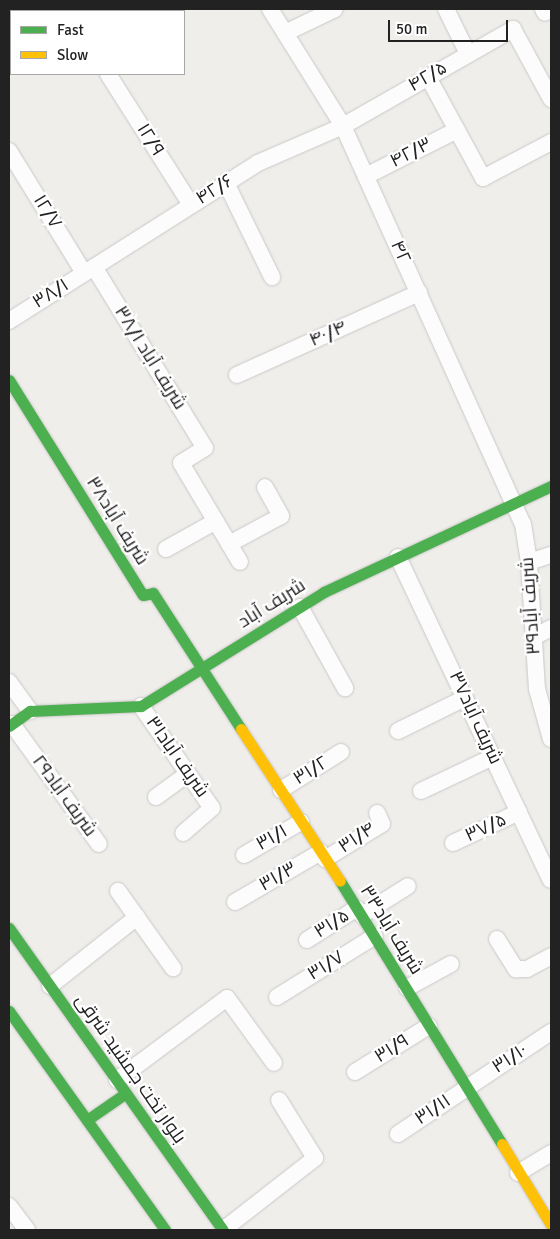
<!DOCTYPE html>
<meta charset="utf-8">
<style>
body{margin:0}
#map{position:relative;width:560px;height:1239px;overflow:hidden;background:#f0eeeb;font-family:Signika,Cairo,sans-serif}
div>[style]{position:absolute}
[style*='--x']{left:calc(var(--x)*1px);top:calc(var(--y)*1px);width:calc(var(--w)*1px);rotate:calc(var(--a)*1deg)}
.roads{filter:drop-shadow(0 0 1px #c9c8c7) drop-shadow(0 0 1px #c9c8c7)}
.street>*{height:16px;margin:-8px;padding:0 8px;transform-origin:8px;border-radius:8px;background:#fdfcfc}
.fast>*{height:11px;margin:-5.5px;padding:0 5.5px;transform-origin:5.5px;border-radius:5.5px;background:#4caf50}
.slow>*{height:11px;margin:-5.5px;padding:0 5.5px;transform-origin:5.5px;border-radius:5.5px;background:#ffc107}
span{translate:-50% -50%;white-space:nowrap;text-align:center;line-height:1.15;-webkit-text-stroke:4.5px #fff;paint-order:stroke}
.street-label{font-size:19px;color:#222}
.frame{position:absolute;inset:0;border:10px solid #222;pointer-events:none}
.legend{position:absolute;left:10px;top:10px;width:175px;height:65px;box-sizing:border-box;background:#fff;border:1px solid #a7a7a7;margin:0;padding:6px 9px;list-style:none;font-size:15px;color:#222}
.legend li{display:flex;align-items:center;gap:10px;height:25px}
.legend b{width:25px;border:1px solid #a7a7a7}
.scale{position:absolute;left:388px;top:20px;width:120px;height:22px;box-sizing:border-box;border:2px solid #222;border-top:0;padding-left:6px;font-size:15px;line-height:18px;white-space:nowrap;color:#222;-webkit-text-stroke:4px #fff;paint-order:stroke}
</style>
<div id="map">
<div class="roads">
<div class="street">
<i style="--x:67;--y:9;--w:3;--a:45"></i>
<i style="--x:270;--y:9;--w:138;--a:58"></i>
<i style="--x:343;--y:126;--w:437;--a:65.7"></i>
<i style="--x:523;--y:524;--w:38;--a:81"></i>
<i style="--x:529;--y:562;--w:127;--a:86.4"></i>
<i style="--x:537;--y:689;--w:52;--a:74.4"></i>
<i style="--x:446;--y:9;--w:50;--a:63.9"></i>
<i style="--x:543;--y:9;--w:4;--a:63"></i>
<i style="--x:285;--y:33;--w:55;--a:-25.6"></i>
<i style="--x:108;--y:74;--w:155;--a:57.6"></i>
<i style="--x:428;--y:77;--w:115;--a:61.4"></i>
<i style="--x:483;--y:178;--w:77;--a:-27.9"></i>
<i style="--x:9;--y:151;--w:143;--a:58.4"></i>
<i style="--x:366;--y:176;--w:102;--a:-26.8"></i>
<i style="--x:226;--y:183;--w:105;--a:63.9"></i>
<i style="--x:94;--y:267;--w:212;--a:58.5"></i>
<i style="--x:205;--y:448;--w:28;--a:148"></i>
<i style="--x:181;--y:463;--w:115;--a:59.2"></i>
<i style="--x:9;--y:321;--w:295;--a:-32.4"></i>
<i style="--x:258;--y:163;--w:93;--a:-23.5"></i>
<i style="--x:343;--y:126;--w:196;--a:-29.7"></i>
<i style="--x:513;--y:29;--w:80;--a:61.5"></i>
<i style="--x:237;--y:375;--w:200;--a:-24.3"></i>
<i style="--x:229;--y:544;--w:59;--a:-28.3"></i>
<i style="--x:281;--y:516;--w:33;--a:-119"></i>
<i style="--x:166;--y:549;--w:57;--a:-29.2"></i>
<i style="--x:398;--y:557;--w:357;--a:64.7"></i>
<i style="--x:529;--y:562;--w:23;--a:-18"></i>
<i style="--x:300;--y:607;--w:93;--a:60.9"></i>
<i style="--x:534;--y:637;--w:19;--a:-28"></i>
<i style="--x:9;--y:682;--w:36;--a:54"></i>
<i style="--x:141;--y:706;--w:124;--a:55.2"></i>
<i style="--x:212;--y:808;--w:38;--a:139"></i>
<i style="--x:12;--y:724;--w:148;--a:54.1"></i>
<i style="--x:398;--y:731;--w:75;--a:-26.2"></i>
<i style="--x:281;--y:790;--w:71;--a:-32.3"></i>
<i style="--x:421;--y:791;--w:80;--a:-25.3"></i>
<i style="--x:156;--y:797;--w:39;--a:-36"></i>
<i style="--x:453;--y:843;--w:73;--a:-25.2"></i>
<i style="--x:244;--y:855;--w:66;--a:-30.1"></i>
<i style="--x:325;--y:859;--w:67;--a:-31.6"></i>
<i style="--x:382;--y:824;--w:12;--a:-114"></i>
<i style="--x:118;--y:891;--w:95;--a:54.5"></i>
<i style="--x:235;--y:902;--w:99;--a:-30.2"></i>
<i style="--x:362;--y:915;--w:54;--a:-32.2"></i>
<i style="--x:497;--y:939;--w:36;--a:58"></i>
<i style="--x:516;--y:969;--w:11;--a:0"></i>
<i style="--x:527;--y:969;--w:27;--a:-28"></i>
<i style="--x:307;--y:940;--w:59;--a:-32.6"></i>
<i style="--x:50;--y:986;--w:111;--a:-38.4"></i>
<i style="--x:407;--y:988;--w:50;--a:-28.6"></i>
<i style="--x:277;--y:997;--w:115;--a:-31.9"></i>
<i style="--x:355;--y:1072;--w:87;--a:-31.9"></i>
<i style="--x:117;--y:1080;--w:137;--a:-36.7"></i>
<i style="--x:227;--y:998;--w:80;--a:54.1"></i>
<i style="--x:398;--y:1134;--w:184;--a:-33.7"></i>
<i style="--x:518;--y:1173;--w:39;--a:-31"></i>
<i style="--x:9;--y:1206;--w:30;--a:53"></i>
<i style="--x:223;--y:1230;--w:117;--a:-38"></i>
<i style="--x:315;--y:1158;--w:68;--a:-121.8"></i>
</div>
<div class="fast">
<i style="--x:9;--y:380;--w:253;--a:58.1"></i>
<i style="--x:143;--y:595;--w:10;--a:-11"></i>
<i style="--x:153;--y:593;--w:162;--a:57.1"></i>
<i style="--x:9;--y:726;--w:26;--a:-36"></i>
<i style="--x:30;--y:711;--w:111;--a:-2.6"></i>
<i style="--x:141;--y:706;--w:216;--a:-31.9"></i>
<i style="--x:324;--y:592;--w:251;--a:-25"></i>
<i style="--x:340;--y:881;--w:309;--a:58.4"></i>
<i style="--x:9;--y:928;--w:370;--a:54.7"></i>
<i style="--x:9;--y:1011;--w:269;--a:54.5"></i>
<i style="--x:87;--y:1120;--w:47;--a:-34.7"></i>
</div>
<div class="slow">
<i style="--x:241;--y:729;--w:181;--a:56.9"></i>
<i style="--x:502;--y:1144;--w:95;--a:58.8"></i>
</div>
</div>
<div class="street-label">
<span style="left:428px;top:77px;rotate:-30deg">۴۲/۵</span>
<span style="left:150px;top:140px;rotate:58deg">۱۲/۹</span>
<span style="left:411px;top:153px;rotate:-27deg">۴۲/۳</span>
<span style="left:215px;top:190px;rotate:-32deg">۴۲/۶</span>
<span style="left:47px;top:212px;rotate:58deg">۱۲/۷</span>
<span style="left:400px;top:252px;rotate:66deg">۴۲</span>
<span style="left:51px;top:294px;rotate:-32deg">۳۸/۱</span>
<span style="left:328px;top:334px;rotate:-24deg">۴۰/۴</span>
<span style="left:150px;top:358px;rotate:58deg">۳۸/۱ شریف آباد</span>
<span style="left:117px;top:521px;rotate:58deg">شریف آباد۳۸</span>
<span style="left:272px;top:604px;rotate:-32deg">شریف آباد</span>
<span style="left:531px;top:606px;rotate:-94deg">شریف آباد۳۹</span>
<span style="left:475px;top:718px;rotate:65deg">شریف آباد۳۷</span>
<span style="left:177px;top:757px;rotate:55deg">شریف آباد۳۱</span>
<span style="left:311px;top:771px;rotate:-32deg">۳۱/۲</span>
<span style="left:64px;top:796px;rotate:54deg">شریف آباد۲۹</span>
<span style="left:486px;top:828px;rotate:-25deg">۳۷/۵</span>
<span style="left:272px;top:838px;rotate:-30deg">۳۱/۱</span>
<span style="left:357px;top:838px;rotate:-34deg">۳۱/۴</span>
<span style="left:278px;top:877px;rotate:-30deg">۳۱/۳</span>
<span style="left:332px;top:924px;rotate:-32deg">۳۱/۵</span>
<span style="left:391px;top:930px;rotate:58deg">شریف آباد۳۳</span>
<span style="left:326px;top:966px;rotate:-32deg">۳۱/۷</span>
<span style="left:392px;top:1049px;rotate:-32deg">۳۱/۹</span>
<span style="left:510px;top:1059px;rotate:-33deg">۳۱/۱۰</span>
<span style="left:130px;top:1069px;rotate:55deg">بلوار تخت جمشید شرقی</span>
<span style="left:433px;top:1110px;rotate:-34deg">۳۱/۱۱</span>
</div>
<div class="frame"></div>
<ul class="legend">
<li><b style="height:6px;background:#4caf50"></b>Fast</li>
<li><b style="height:6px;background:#ffc107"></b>Slow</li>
</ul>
<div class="scale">50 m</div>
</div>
